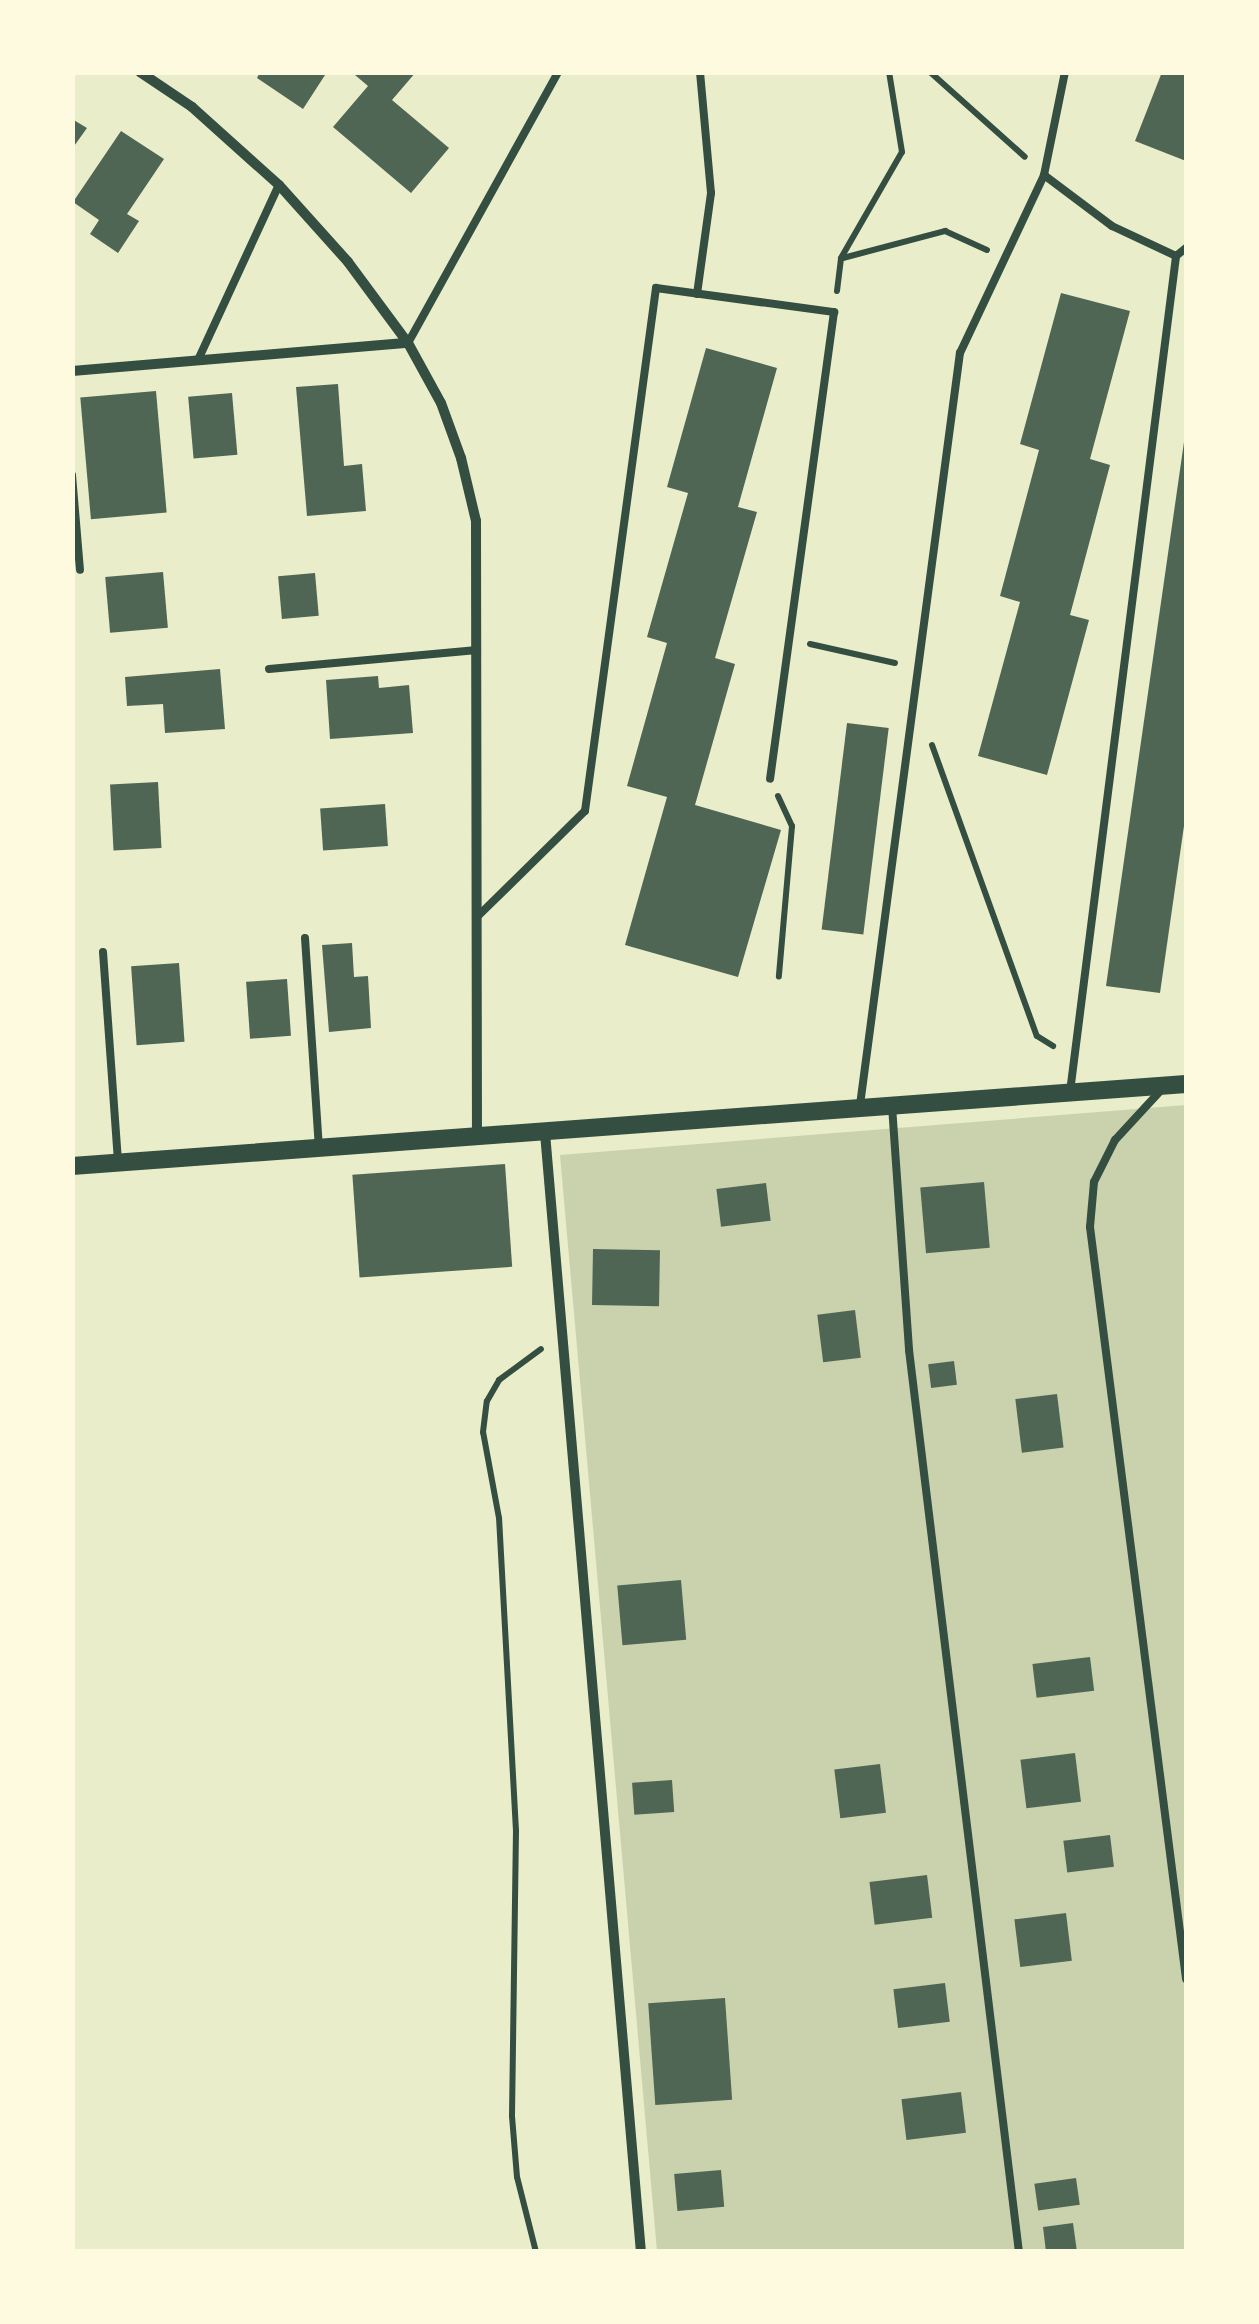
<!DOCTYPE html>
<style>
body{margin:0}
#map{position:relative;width:1259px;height:2324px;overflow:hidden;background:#e9edc9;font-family:Ubuntu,sans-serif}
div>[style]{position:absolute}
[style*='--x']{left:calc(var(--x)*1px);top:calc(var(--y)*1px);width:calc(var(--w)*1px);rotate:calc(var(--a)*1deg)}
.green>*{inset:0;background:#cad2ad}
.building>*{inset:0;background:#4f6655;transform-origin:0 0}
.path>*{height:6px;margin:-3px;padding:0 3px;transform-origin:3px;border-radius:3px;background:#344e41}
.service>*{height:8px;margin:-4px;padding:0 4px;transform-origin:4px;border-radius:4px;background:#344e41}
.minor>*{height:10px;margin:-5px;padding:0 5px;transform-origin:5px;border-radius:5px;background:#344e41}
.tertiary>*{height:18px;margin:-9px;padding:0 9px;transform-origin:9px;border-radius:9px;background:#344e41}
span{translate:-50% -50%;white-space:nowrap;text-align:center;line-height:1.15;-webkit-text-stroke:10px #fefae0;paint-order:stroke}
.frame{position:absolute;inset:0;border:75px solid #fefae0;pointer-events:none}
</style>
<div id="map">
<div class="green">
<i style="clip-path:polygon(1186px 1105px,1186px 2251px,657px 2251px,560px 1155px)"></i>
</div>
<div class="building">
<i style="clip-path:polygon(260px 72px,327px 72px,303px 109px,257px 78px)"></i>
<i style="clip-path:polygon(357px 72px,416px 72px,392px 100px,449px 148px,411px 193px,333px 127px,368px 86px,355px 75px)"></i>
<i style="clip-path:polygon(1162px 72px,1186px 72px,1186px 161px,1135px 141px)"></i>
<i style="clip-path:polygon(72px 119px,87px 128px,72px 149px)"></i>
<i style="clip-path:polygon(121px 131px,164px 159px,127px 214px,139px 221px,118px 253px,90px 234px,99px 220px,73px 202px)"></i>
<i style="clip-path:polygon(1061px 293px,1130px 311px,1090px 459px,1110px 465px,1070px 615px,1089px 620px,1047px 775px,978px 756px,1020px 602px,1000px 596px,1039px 450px,1020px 444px)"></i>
<i style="clip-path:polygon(706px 348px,777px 368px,738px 507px,757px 512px,715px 658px,735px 664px,695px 805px,781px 830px,738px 977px,625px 945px,667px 797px,627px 786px,667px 643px,647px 637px,688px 493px,667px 487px)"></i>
<i style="clip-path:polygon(338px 384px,344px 466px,362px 464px,366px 511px,307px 516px,296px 387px)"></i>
<i style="left:156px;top:391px;width:122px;height:76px;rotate:85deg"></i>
<i style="left:232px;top:393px;width:62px;height:44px;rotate:85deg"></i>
<i style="clip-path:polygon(1184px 442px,1186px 812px,1160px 993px,1106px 986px)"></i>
<i style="left:163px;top:572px;width:56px;height:58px;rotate:85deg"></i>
<i style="left:315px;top:573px;width:43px;height:37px;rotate:85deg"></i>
<i style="clip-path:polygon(220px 669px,225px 729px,165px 733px,163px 704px,127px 706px,125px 677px)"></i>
<i style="clip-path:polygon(378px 676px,379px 688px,409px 685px,413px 733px,330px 739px,326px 680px)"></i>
<i style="left:847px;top:723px;width:42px;height:208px;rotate:7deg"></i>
<i style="left:158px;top:782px;width:66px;height:48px;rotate:87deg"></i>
<i style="left:385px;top:804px;width:42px;height:65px;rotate:86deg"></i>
<i style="clip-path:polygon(352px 943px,354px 977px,368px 976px,371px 1028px,329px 1032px,322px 945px)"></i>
<i style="left:179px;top:963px;width:79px;height:48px;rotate:86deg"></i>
<i style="left:287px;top:979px;width:57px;height:41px;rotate:86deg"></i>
<i style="left:505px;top:1164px;width:103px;height:153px;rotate:86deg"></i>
<i style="left:984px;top:1182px;width:66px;height:64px;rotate:85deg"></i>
<i style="left:766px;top:1183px;width:38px;height:50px;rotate:83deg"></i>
<i style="left:593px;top:1249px;width:67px;height:56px;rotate:1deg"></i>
<i style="left:855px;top:1310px;width:48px;height:38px;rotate:83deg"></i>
<i style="left:954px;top:1361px;width:24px;height:26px;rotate:83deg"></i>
<i style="left:1057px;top:1394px;width:54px;height:42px;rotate:83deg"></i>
<i style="left:681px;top:1580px;width:60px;height:64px;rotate:85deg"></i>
<i style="left:1090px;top:1657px;width:34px;height:58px;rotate:83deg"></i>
<i style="left:1075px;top:1753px;width:49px;height:55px;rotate:83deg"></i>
<i style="left:880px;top:1764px;width:49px;height:46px;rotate:83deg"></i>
<i style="left:672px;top:1780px;width:32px;height:40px;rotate:86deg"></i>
<i style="left:1110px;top:1835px;width:32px;height:47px;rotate:83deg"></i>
<i style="left:927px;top:1875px;width:43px;height:58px;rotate:83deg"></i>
<i style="left:1066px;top:1913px;width:48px;height:52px;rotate:83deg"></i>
<i style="left:945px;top:1983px;width:39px;height:52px;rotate:83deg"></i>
<i style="left:725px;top:1998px;width:102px;height:77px;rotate:86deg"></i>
<i style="left:961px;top:2092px;width:41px;height:60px;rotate:83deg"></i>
<i style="left:721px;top:2170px;width:37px;height:47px;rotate:85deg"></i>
<i style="left:1076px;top:2178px;width:27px;height:42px;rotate:82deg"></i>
<i style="clip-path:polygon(1073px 2223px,1077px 2252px,1046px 2252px,1043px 2227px)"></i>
</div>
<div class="path">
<i style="--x:930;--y:72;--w:127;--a:41.8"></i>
<i style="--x:843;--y:258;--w:106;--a:-14.8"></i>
<i style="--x:945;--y:231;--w:46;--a:24.3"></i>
<i style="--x:837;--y:291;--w:33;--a:-83"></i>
<i style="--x:841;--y:258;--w:122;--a:-60.1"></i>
<i style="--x:902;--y:152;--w:81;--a:-99.2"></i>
<i style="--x:810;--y:644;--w:87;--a:12.6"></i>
<i style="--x:932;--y:745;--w:309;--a:70.2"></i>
<i style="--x:1037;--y:1036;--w:19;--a:32"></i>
<i style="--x:778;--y:796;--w:33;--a:65"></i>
<i style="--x:792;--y:826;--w:151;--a:95"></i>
<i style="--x:536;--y:2252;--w:77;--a:-104.2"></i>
<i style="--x:517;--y:2177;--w:61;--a:-94.7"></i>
<i style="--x:512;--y:2116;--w:285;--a:-89.2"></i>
<i style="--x:516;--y:1831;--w:313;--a:-93.1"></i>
<i style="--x:499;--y:1518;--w:87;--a:-100.5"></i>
<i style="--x:483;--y:1432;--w:31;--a:-83"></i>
<i style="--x:487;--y:1401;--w:24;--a:-60"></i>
<i style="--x:499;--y:1380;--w:52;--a:-36.4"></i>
</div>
<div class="service">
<i style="--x:1044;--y:175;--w:85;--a:36.9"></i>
<i style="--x:1112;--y:226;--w:71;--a:25.1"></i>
<i style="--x:697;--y:294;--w:102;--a:-82.1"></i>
<i style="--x:711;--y:193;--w:121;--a:-95.2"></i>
<i style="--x:408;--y:343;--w:310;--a:-61"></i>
<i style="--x:198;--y:360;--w:193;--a:-65.2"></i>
<i style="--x:72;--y:475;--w:95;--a:85.2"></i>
<i style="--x:269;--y:669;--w:209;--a:-5.2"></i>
<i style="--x:477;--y:917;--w:151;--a:-44.5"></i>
<i style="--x:585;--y:811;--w:528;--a:-82.27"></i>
<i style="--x:656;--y:288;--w:180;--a:7.7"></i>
<i style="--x:834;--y:312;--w:471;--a:97.8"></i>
<i style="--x:305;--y:938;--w:210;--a:86.2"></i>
<i style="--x:103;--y:952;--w:211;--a:85.9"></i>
<i style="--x:1163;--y:1088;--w:71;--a:132.7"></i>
<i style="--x:1115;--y:1140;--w:47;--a:116.6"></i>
<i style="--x:1094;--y:1182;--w:45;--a:95.1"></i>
<i style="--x:1090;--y:1227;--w:758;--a:82.72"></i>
<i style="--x:1070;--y:1092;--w:843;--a:-82.77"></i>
<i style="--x:1176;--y:256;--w:13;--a:-39"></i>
<i style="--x:860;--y:1105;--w:759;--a:-82.43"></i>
<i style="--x:960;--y:353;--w:197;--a:-64.7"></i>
<i style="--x:1044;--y:175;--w:105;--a:-78.5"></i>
<i style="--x:892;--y:1106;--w:245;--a:86"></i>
<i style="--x:909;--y:1350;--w:909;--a:83.05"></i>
</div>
<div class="minor">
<i style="--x:140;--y:72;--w:63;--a:33.9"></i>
<i style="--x:192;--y:107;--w:117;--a:41.9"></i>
<i style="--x:279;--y:185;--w:103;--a:48.1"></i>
<i style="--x:348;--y:262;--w:101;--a:53.5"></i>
<i style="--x:408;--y:343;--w:68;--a:61.2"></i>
<i style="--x:441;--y:403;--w:59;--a:70"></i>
<i style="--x:461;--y:458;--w:65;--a:76.6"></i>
<i style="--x:476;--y:521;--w:617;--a:89.91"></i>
<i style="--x:72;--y:371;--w:337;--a:-4.8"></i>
<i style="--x:545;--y:1133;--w:1123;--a:85.1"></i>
</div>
<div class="tertiary">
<i style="--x:72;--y:1166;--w:1117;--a:-4.21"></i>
</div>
<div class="frame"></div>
</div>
